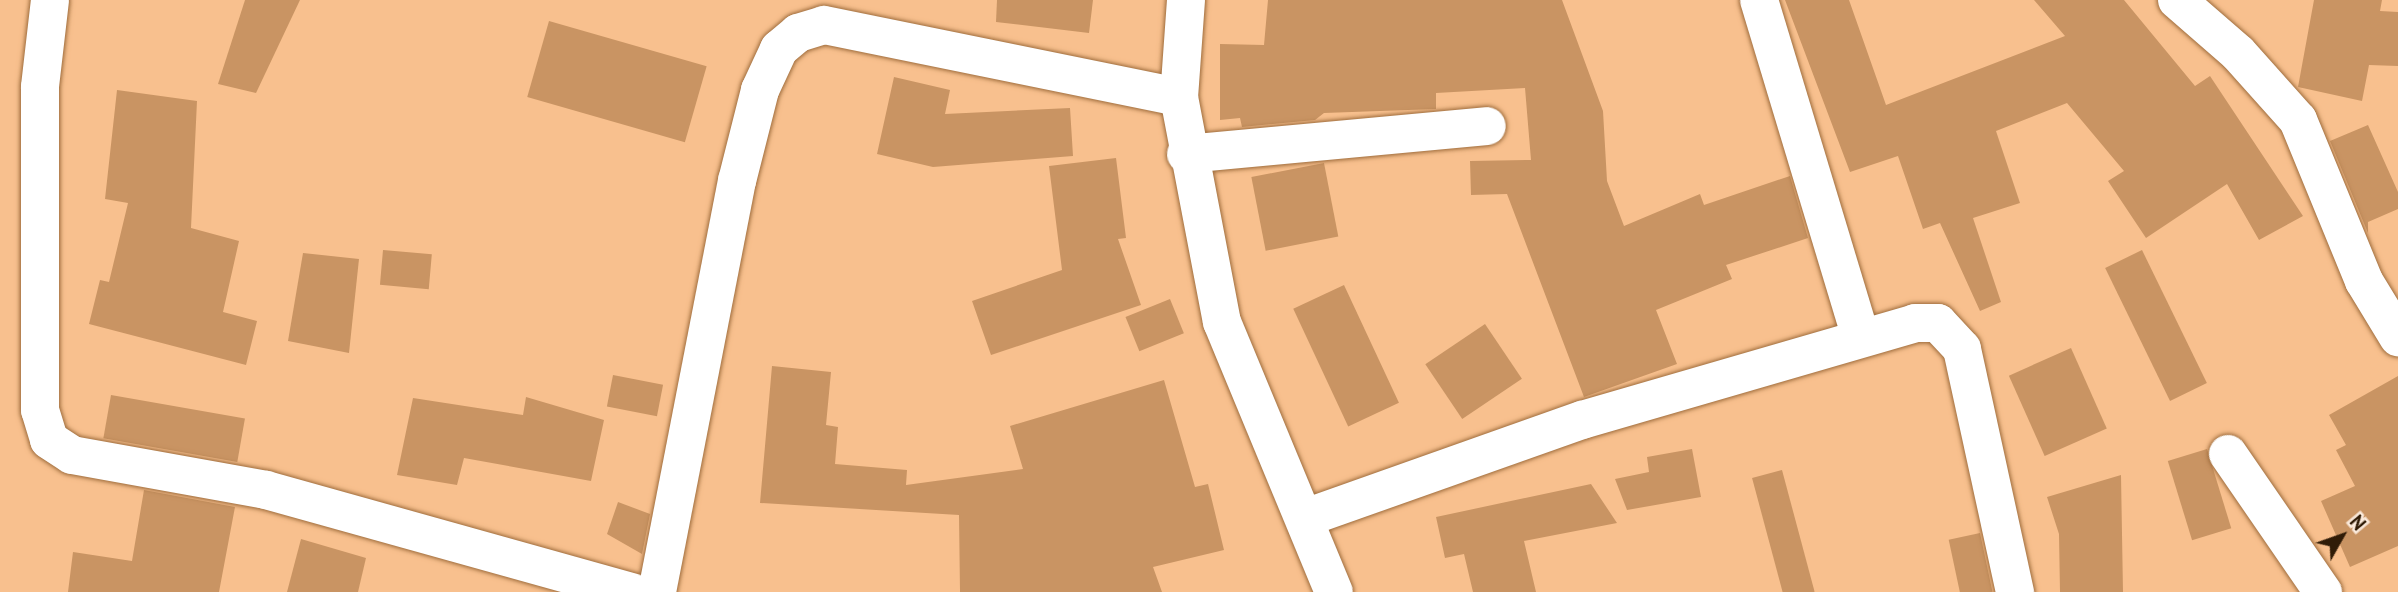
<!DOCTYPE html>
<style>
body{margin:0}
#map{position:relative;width:2398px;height:592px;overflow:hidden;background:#f8c08e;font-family:"PT Sans",sans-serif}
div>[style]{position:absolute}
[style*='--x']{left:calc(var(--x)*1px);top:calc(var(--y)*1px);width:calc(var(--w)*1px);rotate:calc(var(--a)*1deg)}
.building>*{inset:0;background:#c99463;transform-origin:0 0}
.roads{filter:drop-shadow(0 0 2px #9f6d3d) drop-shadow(0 0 2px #9f6d3d)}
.street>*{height:38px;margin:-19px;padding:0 19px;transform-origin:19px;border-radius:19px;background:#fff}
span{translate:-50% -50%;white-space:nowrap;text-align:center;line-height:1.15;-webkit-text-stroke:5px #fbeadb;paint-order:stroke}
.north{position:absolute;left:2307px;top:501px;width:70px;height:70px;-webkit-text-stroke:5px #fbeadb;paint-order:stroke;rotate:50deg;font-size:19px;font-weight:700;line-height:28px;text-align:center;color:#301c07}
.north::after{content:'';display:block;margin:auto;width:24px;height:32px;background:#301c07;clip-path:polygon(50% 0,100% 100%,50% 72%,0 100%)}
</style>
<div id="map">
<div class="building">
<i style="clip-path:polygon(245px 0,300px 0,256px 93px,218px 84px)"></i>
<i style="clip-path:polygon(997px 0,1093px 0,1089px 33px,996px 22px)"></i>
<i style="clip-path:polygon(1268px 0,1562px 0,1603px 111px,1607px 181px,1624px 226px,1700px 194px,1704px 205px,1790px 176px,1808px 238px,1726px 265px,1732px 279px,1656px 310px,1677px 364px,1584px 397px,1507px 194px,1471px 195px,1470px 161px,1531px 160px,1525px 88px,1436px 93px,1436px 109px,1324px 113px,1315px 120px,1242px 127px,1240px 118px,1220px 120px,1220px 44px,1264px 45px)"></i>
<i style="clip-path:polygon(1785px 0,1849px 0,1886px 105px,2065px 36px,2034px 0,2124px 0,2195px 86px,2210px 76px,2303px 216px,2259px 240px,2227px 184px,2146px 238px,2108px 181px,2124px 171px,2067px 103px,1996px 131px,2020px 203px,1973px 218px,2001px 302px,1980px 311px,1940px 223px,1923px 229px,1898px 156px,1850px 172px)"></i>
<i style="clip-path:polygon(2314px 0,2382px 0,2380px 11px,2398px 12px,2398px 66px,2369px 65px,2362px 101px,2298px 87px)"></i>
<i style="left:549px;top:21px;width:164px;height:79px;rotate:16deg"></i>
<i style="clip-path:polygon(894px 77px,950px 90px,945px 114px,1070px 108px,1073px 156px,933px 167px,877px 154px)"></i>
<i style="clip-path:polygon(117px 90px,197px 101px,191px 228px,239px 241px,223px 312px,257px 321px,246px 365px,89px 324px,100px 280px,109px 282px,128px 203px,105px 199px)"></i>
<i style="clip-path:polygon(2368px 125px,2398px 192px,2398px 209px,2368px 222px,2368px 233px,2330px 141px)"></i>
<i style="clip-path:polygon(1116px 158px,1126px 238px,1118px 239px,1141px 305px,991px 355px,972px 301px,1062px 270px,1049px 166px)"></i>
<i style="left:1324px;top:163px;width:75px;height:74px;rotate:79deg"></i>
<i style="left:383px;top:250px;width:49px;height:35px;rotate:5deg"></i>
<i style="left:2142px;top:250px;width:148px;height:41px;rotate:64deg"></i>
<i style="clip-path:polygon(303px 253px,359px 259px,349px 353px,288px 341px)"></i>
<i style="left:1344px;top:285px;width:130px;height:56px;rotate:65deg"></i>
<i style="left:1170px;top:299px;width:37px;height:48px;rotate:68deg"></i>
<i style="left:1485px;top:324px;width:66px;height:72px;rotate:56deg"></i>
<i style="left:2071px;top:348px;width:88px;height:68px;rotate:66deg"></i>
<i style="clip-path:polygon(772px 366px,831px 372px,826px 425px,838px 427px,835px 464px,907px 470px,906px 485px,1023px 469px,1010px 426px,1164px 380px,1195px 487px,1208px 484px,1224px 550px,1153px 567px,1162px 592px,960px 592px,959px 515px,760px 503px)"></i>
<i style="left:613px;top:375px;width:51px;height:32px;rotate:11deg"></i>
<i style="clip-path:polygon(2398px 376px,2398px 546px,2350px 567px,2321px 501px,2355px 486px,2336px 450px,2346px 445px,2329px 415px)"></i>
<i style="left:111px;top:395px;width:136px;height:44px;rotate:10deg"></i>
<i style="clip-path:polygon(526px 397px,604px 420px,591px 481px,464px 458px,457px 485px,397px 475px,413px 398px,523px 415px)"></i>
<i style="clip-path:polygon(1692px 449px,1701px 497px,1627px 510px,1615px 479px,1649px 472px,1647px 457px)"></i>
<i style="left:2207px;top:449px;width:83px;height:41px;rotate:73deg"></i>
<i style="left:1782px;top:470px;width:126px;height:31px;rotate:75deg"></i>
<i style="clip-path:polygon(2121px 475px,2123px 592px,2060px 592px,2059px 534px,2047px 497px)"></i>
<i style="clip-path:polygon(1591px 484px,1617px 523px,1524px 541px,1536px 592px,1473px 592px,1464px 554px,1445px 558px,1436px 517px)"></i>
<i style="clip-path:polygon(144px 490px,235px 507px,219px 592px,68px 592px,73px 552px,132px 561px)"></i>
<i style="clip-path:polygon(618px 502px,650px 514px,642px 554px,607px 534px)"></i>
<i style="left:1980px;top:533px;width:60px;height:32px;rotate:78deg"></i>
<i style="clip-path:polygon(301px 539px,366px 558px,358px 592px,287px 592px)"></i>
</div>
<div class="roads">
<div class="street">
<i style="--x:50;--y:0;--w:88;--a:96.6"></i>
<i style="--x:40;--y:87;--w:323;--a:90"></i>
<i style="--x:40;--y:410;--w:31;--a:73"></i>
<i style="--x:49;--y:440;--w:27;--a:33"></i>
<i style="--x:72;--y:455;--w:197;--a:10.2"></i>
<i style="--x:266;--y:490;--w:380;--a:15.6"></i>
<i style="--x:1186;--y:0;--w:97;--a:94.1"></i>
<i style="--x:1179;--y:97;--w:229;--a:79.2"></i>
<i style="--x:1222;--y:322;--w:292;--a:67.5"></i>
<i style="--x:1759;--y:0;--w:352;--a:73.2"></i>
<i style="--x:2177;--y:0;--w:81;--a:41"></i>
<i style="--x:2238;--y:53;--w:90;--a:48.2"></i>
<i style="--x:2298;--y:120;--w:174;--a:67.7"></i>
<i style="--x:2364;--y:281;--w:66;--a:58.7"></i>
<i style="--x:1186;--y:154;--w:302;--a:-5.3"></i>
<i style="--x:2228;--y:454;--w:168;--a:55.5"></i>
<i style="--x:1305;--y:518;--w:294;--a:-19.5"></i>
<i style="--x:1582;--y:420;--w:347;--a:-16.2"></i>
<i style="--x:1915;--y:323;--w:23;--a:0"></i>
<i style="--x:1938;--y:323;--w:35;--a:47"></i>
<i style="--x:1962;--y:349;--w:249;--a:77.7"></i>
<i style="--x:657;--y:592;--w:419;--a:-79"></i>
<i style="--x:737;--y:181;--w:94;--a:-75.8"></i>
<i style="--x:760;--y:90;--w:45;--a:-65.1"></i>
<i style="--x:779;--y:49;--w:25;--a:-40"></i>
<i style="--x:798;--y:33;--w:27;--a:-17"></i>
<i style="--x:824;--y:25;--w:362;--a:11.5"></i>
</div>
</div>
<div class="north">N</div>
</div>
